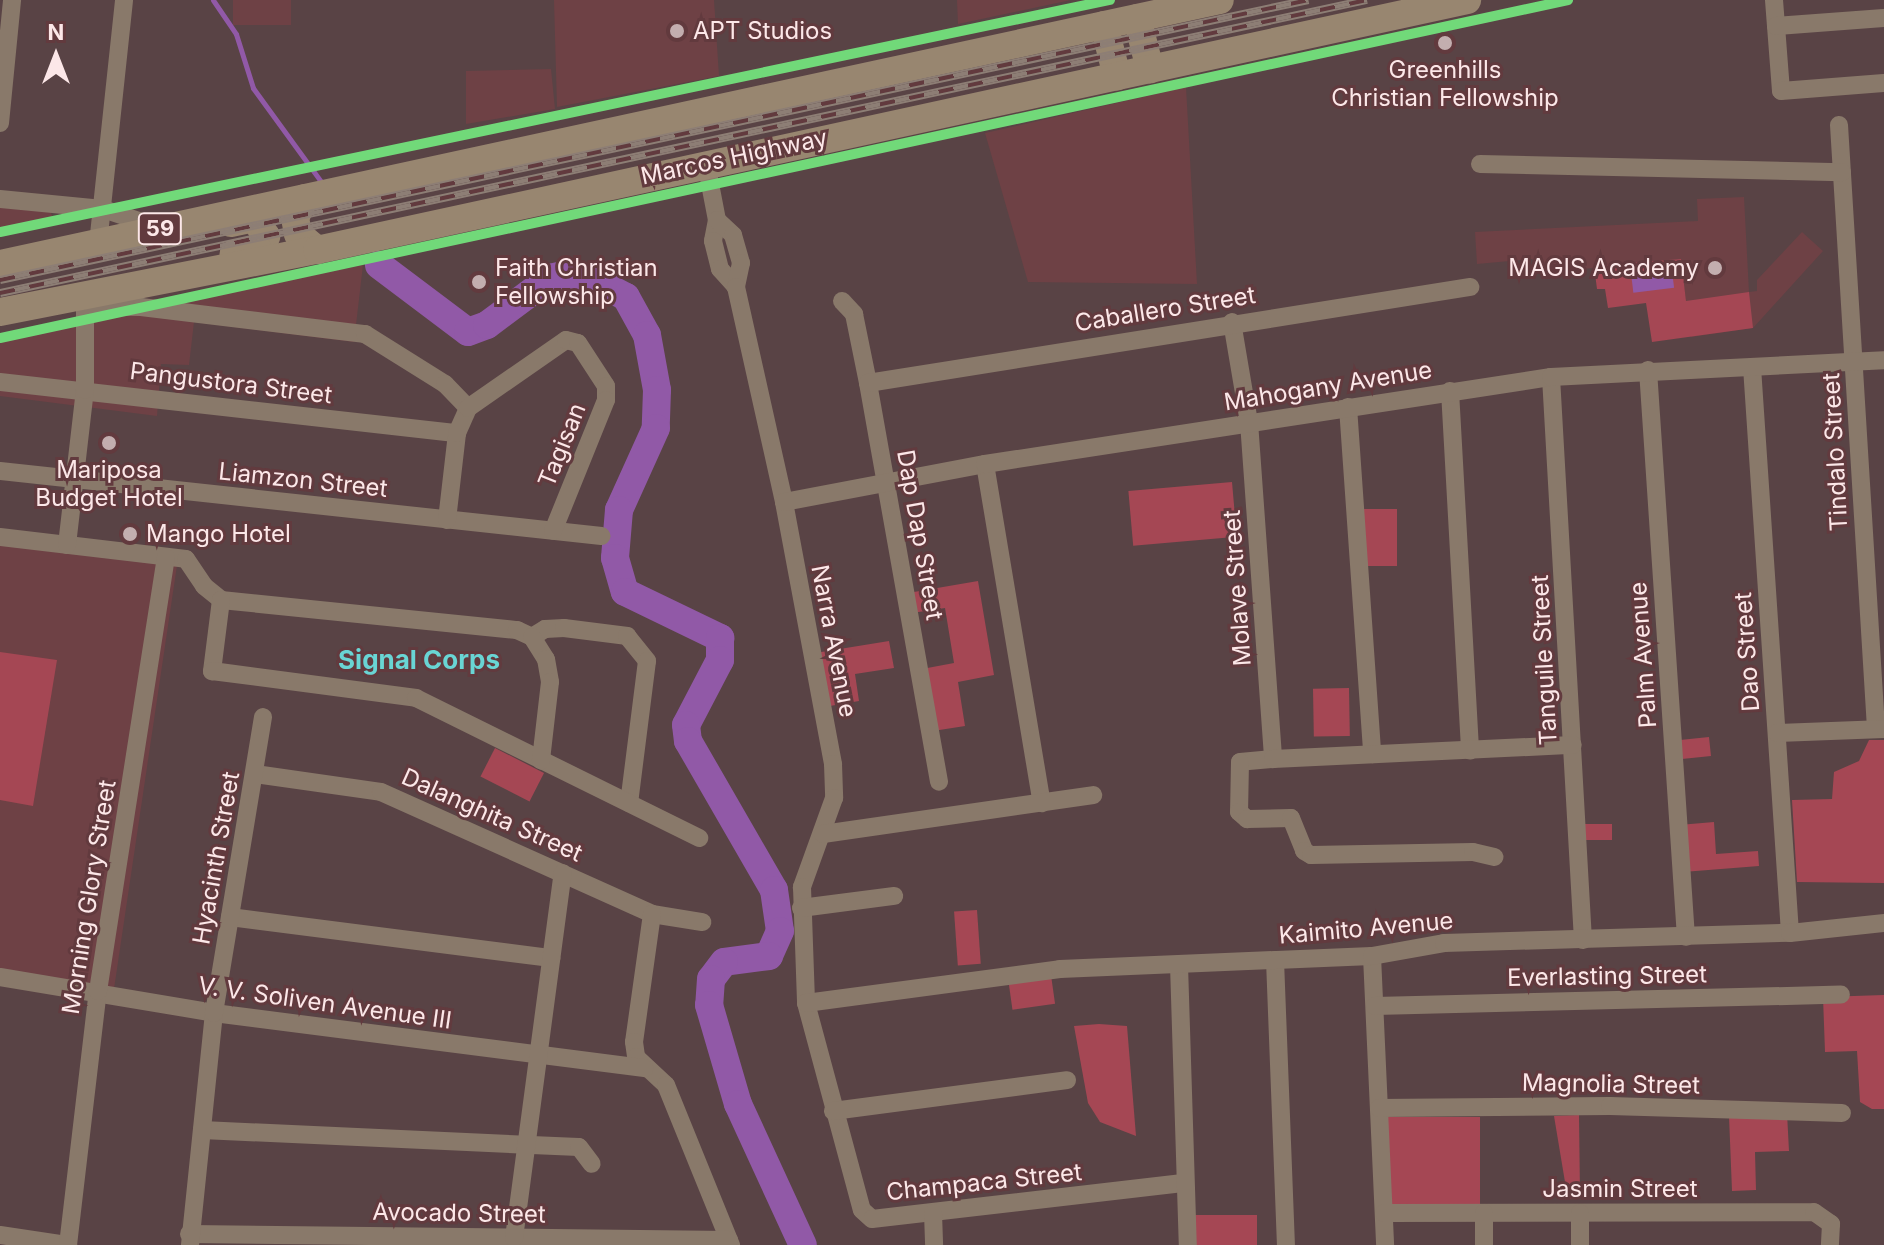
<!DOCTYPE html>
<style>
body{margin:0}
#map{position:relative;width:1884px;height:1245px;overflow:hidden;background:#594345;font-family:Inter,sans-serif}
div>[style]{position:absolute}
[style*='--x']{left:calc(var(--x)*1px);top:calc(var(--y)*1px);width:calc(var(--w)*1px);rotate:calc(var(--a)*1deg)}
.built>*{inset:0;background:#6e4145;transform-origin:0 0}
.green>*{inset:0;background:#a54754;transform-origin:0 0}
.water>*{inset:0;background:#9159a7;transform-origin:0 0}
.stream>*{height:5px;margin:-2.5px;padding:0 2.5px;transform-origin:2.5px;border-radius:2.5px;background:#9159a7}
.river>*{height:28px;margin:-14px;padding:0 14px;transform-origin:14px;border-radius:14px;background:#9159a7}
.street>*{height:18px;margin:-9px;padding:0 9px;transform-origin:9px;border-radius:9px;background:#89796a}
.primary>*{height:28px;margin:-14px;padding:0 14px;transform-origin:14px;border-radius:14px;background:#988670}
.rail>*{height:8px;margin-top:-4px;transform-origin:0;background:repeating-linear-gradient(90deg,#623a3e 0 15px,#8d7e75 0 30px);box-sizing:border-box;border-block:2px solid #8d7e75}
.cycleway>*{height:10px;margin:-5px;padding:0 5px;transform-origin:5px;border-radius:5px;background:#71d979}
.dots>*{width:22px;height:22px;translate:-50% -50%;box-sizing:border-box;border:4px solid #623a3e;border-radius:50%}
span{translate:-50% -50%;white-space:nowrap;text-align:center;line-height:1.15;-webkit-text-stroke:6px #623a3e;paint-order:stroke}
.shield-label span{padding:2px 6px;background:#623a3e;border:2px solid;border-radius:6px;-webkit-text-stroke-width:0}
.shield-label{font-size:22px;color:#fce7e8;font-weight:700}
.poi-label{font-size:24px;color:#fce7e8}
.left{translate:0 -50%;text-align:left}
.right{translate:-100% -50%;text-align:right}
.street-label{font-size:24px;color:#fce7e8}
.neighbourhood-label{font-size:26px;color:#69d5d4;font-weight:700}
.north{position:absolute;left:16px;top:16px;width:80px;height:80px;-webkit-text-stroke:6px #623a3e;paint-order:stroke;rotate:0deg;font-size:22px;font-weight:700;line-height:32px;text-align:center;color:#fce7e8}
.north::after{content:'';display:block;margin:auto;width:28px;height:36px;background:#fce7e8;clip-path:polygon(50% 0,100% 100%,50% 72%,0 100%)}
</style>
<div id="map">
<div class="built">
<i style="left:233px;top:0;width:58px;height:25px"></i>
<i style="clip-path:polygon(554px 0,714px 0,719px 76px,557px 107px)"></i>
<i style="clip-path:polygon(957px 0,1071px 0,958px 24px)"></i>
<i style="clip-path:polygon(551px 69px,555px 109px,466px 124px,466px 71px)"></i>
<i style="clip-path:polygon(1186px 87px,1197px 284px,1028px 282px,985px 133px)"></i>
<i style="clip-path:polygon(0 197px,46px 200px,53px 218px,0 231px)"></i>
<i style="clip-path:polygon(1744px 197px,1749px 292px,1757px 291px,1757px 280px,1802px 232px,1823px 251px,1753px 328px,1691px 337px,1680px 259px,1545px 273px,1532px 259px,1477px 264px,1475px 232px,1698px 221px,1697px 199px)"></i>
<i style="clip-path:polygon(363px 265px,354px 342px,194px 322px,189px 365px,161px 364px,157px 416px,0 396px,0 338px)"></i>
<i style="clip-path:polygon(0 530px,179px 552px,114px 989px,0 972px)"></i>
</div>
<div class="green">
<i style="clip-path:polygon(1681px 259px,1686px 301px,1749px 292px,1753px 328px,1652px 342px,1646px 303px,1608px 308px,1605px 289px,1597px 289px,1594px 266px)"></i>
<i style="left:1232px;top:482px;width:55px;height:104px;rotate:85deg"></i>
<i style="left:1361px;top:509px;width:36px;height:57px"></i>
<i style="clip-path:polygon(978px 581px,994px 675px,958px 682px,965px 726px,933px 731px,922px 669px,954px 663px,945px 608px,912px 613px,908px 593px)"></i>
<i style="clip-path:polygon(889px 641px,894px 668px,855px 674px,859px 701px,824px 707px,815px 653px)"></i>
<i style="clip-path:polygon(0 652px,57px 660px,33px 806px,0 800px)"></i>
<i style="left:1349px;top:688px;width:48px;height:36px;rotate:89deg"></i>
<i style="left:1709px;top:737px;width:19px;height:34px;rotate:84deg"></i>
<i style="clip-path:polygon(1869px 740px,1884px 740px,1884px 883px,1797px 882px,1792px 800px,1832px 799px,1834px 772px,1859px 761px)"></i>
<i style="left:495px;top:748px;width:55px;height:32px;rotate:27deg"></i>
<i style="clip-path:polygon(1714px 822px,1716px 854px,1758px 851px,1759px 866px,1683px 872px,1679px 825px)"></i>
<i style="left:1612px;top:824px;width:16px;height:33px;rotate:90deg"></i>
<i style="left:977px;top:910px;width:54px;height:23px;rotate:86deg"></i>
<i style="left:1051px;top:975px;width:29px;height:43px;rotate:82deg"></i>
<i style="clip-path:polygon(1884px 995px,1884px 1109px,1872px 1109px,1860px 1102px,1857px 1051px,1825px 1052px,1823px 997px)"></i>
<i style="clip-path:polygon(1099px 1024px,1127px 1026px,1136px 1136px,1100px 1122px,1088px 1103px,1074px 1026px)"></i>
<i style="clip-path:polygon(1787px 1113px,1789px 1151px,1755px 1152px,1756px 1190px,1732px 1191px,1729px 1116px)"></i>
<i style="clip-path:polygon(1579px 1115px,1580px 1195px,1568px 1200px,1554px 1116px)"></i>
<i style="left:1386px;top:1117px;width:94px;height:90px"></i>
<i style="left:1186px;top:1215px;width:71px;height:30px"></i>
</div>
<div class="water">
<i style="left:1672px;top:271px;width:17px;height:41px;rotate:83deg"></i>
</div>
<div class="stream">
<i style="--x:213;--y:0;--w:41;--a:55.9"></i>
<i style="--x:236;--y:34;--w:57;--a:72.5"></i>
<i style="--x:253;--y:88;--w:117;--a:54"></i>
</div>
<div class="river">
<i style="--x:379;--y:265;--w:111;--a:37"></i>
<i style="--x:468;--y:332;--w:20;--a:-20"></i>
<i style="--x:487;--y:325;--w:79;--a:-36.7"></i>
<i style="--x:550;--y:278;--w:17;--a:-13"></i>
<i style="--x:567;--y:274;--w:28;--a:13"></i>
<i style="--x:594;--y:280;--w:36;--a:28"></i>
<i style="--x:626;--y:297;--w:43;--a:61.1"></i>
<i style="--x:647;--y:335;--w:56;--a:79.7"></i>
<i style="--x:657;--y:390;--w:38;--a:92"></i>
<i style="--x:656;--y:428;--w:90;--a:114.3"></i>
<i style="--x:619;--y:510;--w:48;--a:94.8"></i>
<i style="--x:615;--y:558;--w:35;--a:74"></i>
<i style="--x:625;--y:592;--w:106;--a:25.8"></i>
<i style="--x:720;--y:638;--w:22;--a:90"></i>
<i style="--x:720;--y:660;--w:73;--a:117.6"></i>
<i style="--x:686;--y:725;--w:16;--a:83"></i>
<i style="--x:688;--y:741;--w:172;--a:60"></i>
<i style="--x:774;--y:890;--w:41;--a:81.7"></i>
<i style="--x:780;--y:931;--w:27;--a:114"></i>
<i style="--x:769;--y:956;--w:45;--a:172.4"></i>
<i style="--x:724;--y:962;--w:21;--a:127"></i>
<i style="--x:711;--y:979;--w:26;--a:94"></i>
<i style="--x:709;--y:1005;--w:103;--a:73.7"></i>
<i style="--x:738;--y:1104;--w:155;--a:65.3"></i>
</div>
<div class="street">
<i style="--x:1774;--y:0;--w:91;--a:85.6"></i>
<i style="--x:1781;--y:91;--w:103;--a:-4.4"></i>
<i style="--x:1776;--y:26;--w:108;--a:-4.2"></i>
<i style="--x:0;--y:123;--w:124;--a:-84.4"></i>
<i style="--x:1839;--y:125;--w:605;--a:86.49"></i>
<i style="--x:706;--y:163;--w:58;--a:79.1"></i>
<i style="--x:717;--y:220;--w:21;--a:101"></i>
<i style="--x:713;--y:241;--w:29;--a:76"></i>
<i style="--x:720;--y:269;--w:24;--a:48"></i>
<i style="--x:1480;--y:164;--w:362;--a:1.3"></i>
<i style="--x:0;--y:199;--w:103;--a:5.5"></i>
<i style="--x:103;--y:209;--w:60;--a:18.4"></i>
<i style="--x:717;--y:220;--w:22;--a:43"></i>
<i style="--x:733;--y:235;--w:29;--a:74"></i>
<i style="--x:741;--y:263;--w:25;--a:102"></i>
<i style="--x:736;--y:287;--w:220;--a:77.4"></i>
<i style="--x:784;--y:502;--w:267;--a:79.4"></i>
<i style="--x:833;--y:764;--w:34;--a:88"></i>
<i style="--x:834;--y:798;--w:95;--a:109.8"></i>
<i style="--x:802;--y:887;--w:116;--a:88"></i>
<i style="--x:806;--y:1003;--w:214;--a:74.9"></i>
<i style="--x:862;--y:1210;--w:13;--a:42"></i>
<i style="--x:872;--y:1219;--w:315;--a:-6.6"></i>
<i style="--x:98;--y:244;--w:245;--a:-83.9"></i>
<i style="--x:842;--y:301;--w:18;--a:47"></i>
<i style="--x:854;--y:314;--w:70;--a:78.5"></i>
<i style="--x:868;--y:383;--w:405;--a:79.9"></i>
<i style="--x:88;--y:306;--w:53;--a:1.1"></i>
<i style="--x:141;--y:307;--w:226;--a:6.9"></i>
<i style="--x:365;--y:334;--w:94;--a:32"></i>
<i style="--x:445;--y:384;--w:33;--a:46"></i>
<i style="--x:1232;--y:322;--w:101;--a:80.4"></i>
<i style="--x:1249;--y:422;--w:338;--a:85.9"></i>
<i style="--x:1273;--y:759;--w:33;--a:175"></i>
<i style="--x:1240;--y:762;--w:50;--a:91.1"></i>
<i style="--x:1239;--y:812;--w:11;--a:41"></i>
<i style="--x:1247;--y:819;--w:44;--a:-1.3"></i>
<i style="--x:1291;--y:818;--w:35;--a:68"></i>
<i style="--x:1304;--y:851;--w:8;--a:30"></i>
<i style="--x:1311;--y:855;--w:162;--a:-1.1"></i>
<i style="--x:1473;--y:852;--w:22;--a:13"></i>
<i style="--x:1752;--y:367;--w:567;--a:86.16"></i>
<i style="--x:1648;--y:370;--w:568;--a:86.17"></i>
<i style="--x:1551;--y:377;--w:564;--a:86.75"></i>
<i style="--x:0;--y:382;--w:460;--a:6.4"></i>
<i style="--x:868;--y:383;--w:610;--a:-9.06"></i>
<i style="--x:1450;--y:391;--w:360;--a:86.8"></i>
<i style="--x:1348;--y:407;--w:348;--a:86"></i>
<i style="--x:985;--y:464;--w:344;--a:80.5"></i>
<i style="--x:0;--y:471;--w:605;--a:6.17"></i>
<i style="--x:784;--y:502;--w:205;--a:-10.7"></i>
<i style="--x:985;--y:464;--w:573;--a:-8.74"></i>
<i style="--x:1551;--y:377;--w:333;--a:-2.9"></i>
<i style="--x:447;--y:520;--w:88;--a:-83.4"></i>
<i style="--x:457;--y:433;--w:27;--a:-66"></i>
<i style="--x:468;--y:408;--w:119;--a:-34.8"></i>
<i style="--x:566;--y:340;--w:12;--a:14"></i>
<i style="--x:578;--y:343;--w:51;--a:56.9"></i>
<i style="--x:606;--y:386;--w:14;--a:90"></i>
<i style="--x:606;--y:400;--w:141;--a:112"></i>
<i style="--x:0;--y:537;--w:187;--a:6.7"></i>
<i style="--x:186;--y:559;--w:32;--a:56"></i>
<i style="--x:204;--y:586;--w:22;--a:39"></i>
<i style="--x:221;--y:600;--w:298;--a:5.8"></i>
<i style="--x:517;--y:630;--w:17;--a:25"></i>
<i style="--x:532;--y:637;--w:15;--a:-32"></i>
<i style="--x:545;--y:629;--w:19;--a:-3"></i>
<i style="--x:564;--y:628;--w:64;--a:7.2"></i>
<i style="--x:627;--y:636;--w:32;--a:51"></i>
<i style="--x:647;--y:661;--w:143;--a:97.2"></i>
<i style="--x:67;--y:545;--w:156;--a:-83.4"></i>
<i style="--x:85;--y:390;--w:94;--a:-90"></i>
<i style="--x:221;--y:600;--w:72;--a:97.2"></i>
<i style="--x:212;--y:671;--w:206;--a:7.5"></i>
<i style="--x:416;--y:698;--w:316;--a:26.3"></i>
<i style="--x:532;--y:637;--w:26;--a:58"></i>
<i style="--x:546;--y:659;--w:23;--a:80"></i>
<i style="--x:550;--y:682;--w:79;--a:96.6"></i>
<i style="--x:1777;--y:733;--w:107;--a:-2.1"></i>
<i style="--x:1273;--y:759;--w:300;--a:-2.7"></i>
<i style="--x:255;--y:774;--w:127;--a:8.1"></i>
<i style="--x:381;--y:792;--w:297;--a:24.2"></i>
<i style="--x:652;--y:914;--w:51;--a:9.1"></i>
<i style="--x:823;--y:834;--w:273;--a:-8.2"></i>
<i style="--x:801;--y:908;--w:94;--a:-7.4"></i>
<i style="--x:652;--y:914;--w:129;--a:98"></i>
<i style="--x:634;--y:1042;--w:15;--a:82"></i>
<i style="--x:636;--y:1057;--w:41;--a:43"></i>
<i style="--x:666;--y:1085;--w:173;--a:67.9"></i>
<i style="--x:230;--y:917;--w:324;--a:7.3"></i>
<i style="--x:1372;--y:956;--w:289;--a:87.4"></i>
<i style="--x:1275;--y:960;--w:285;--a:87.8"></i>
<i style="--x:1179;--y:965;--w:280;--a:88.2"></i>
<i style="--x:0;--y:977;--w:217;--a:9.5"></i>
<i style="--x:214;--y:1013;--w:434;--a:7.3"></i>
<i style="--x:806;--y:1003;--w:256;--a:-7.6"></i>
<i style="--x:1060;--y:969;--w:312;--a:-2.4"></i>
<i style="--x:1372;--y:956;--w:73;--a:-10.2"></i>
<i style="--x:1444;--y:943;--w:346;--a:-1.7"></i>
<i style="--x:1790;--y:933;--w:95;--a:-6.1"></i>
<i style="--x:1375;--y:1006;--w:466;--a:-1.4"></i>
<i style="--x:1379;--y:1108;--w:231;--a:-0.5"></i>
<i style="--x:1610;--y:1106;--w:232;--a:1.7"></i>
<i style="--x:833;--y:1111;--w:236;--a:-7.5"></i>
<i style="--x:202;--y:1130;--w:377;--a:2.6"></i>
<i style="--x:579;--y:1147;--w:21;--a:53"></i>
<i style="--x:933;--y:1213;--w:32;--a:88"></i>
<i style="--x:1384;--y:1213;--w:430;--a:-0.1"></i>
<i style="--x:1814;--y:1212;--w:21;--a:35"></i>
<i style="--x:1831;--y:1224;--w:21;--a:93"></i>
<i style="--x:1580;--y:1213;--w:32;--a:90"></i>
<i style="--x:189;--y:1234;--w:540;--a:0.64"></i>
<i style="--x:0;--y:1235;--w:69;--a:8.4"></i>
<i style="--x:514;--y:1238;--w:368;--a:-82.4"></i>
<i style="--x:68;--y:1245;--w:256;--a:-83.3"></i>
<i style="--x:98;--y:991;--w:439;--a:-81.1"></i>
<i style="--x:190;--y:1245;--w:233;--a:-84.1"></i>
<i style="--x:214;--y:1013;--w:300;--a:-80.6"></i>
<i style="--x:1484;--y:1245;--w:32;--a:-90"></i>
</div>
<div class="primary">
<i style="--x:1137;--y:18;--w:53;--a:75.7"></i>
<i style="--x:1104;--y:25;--w:53;--a:75.7"></i>
<i style="--x:305;--y:198;--w:22;--a:117"></i>
<i style="--x:295;--y:218;--w:16;--a:79"></i>
<i style="--x:298;--y:234;--w:25;--a:40"></i>
<i style="--x:231;--y:223;--w:24;--a:-12"></i>
<i style="--x:254;--y:218;--w:22;--a:56"></i>
<i style="--x:266;--y:236;--w:15;--a:122"></i>
<i style="--x:258;--y:249;--w:25;--a:168"></i>
<i style="--x:0;--y:264;--w:1248;--a:-12.21"></i>
<i style="--x:0;--y:312;--w:323;--a:-11.1"></i>
<i style="--x:317;--y:250;--w:1177;--a:-12.26"></i>
</div>
<div class="rail">
<i style="--x:0;--y:280;--w:1338;--a:-12.08"></i>
<i style="--x:0;--y:293;--w:1398;--a:-12.1"></i>
</div>
<div class="cycleway">
<i style="--x:0;--y:232;--w:1134;--a:-11.81"></i>
<i style="--x:0;--y:338;--w:1604;--a:-12.16"></i>
</div>
<div class="dots">
<i style="left:677px;top:31px;background:#c3aeaf"></i>
<i style="left:1445px;top:43px;background:#c3aeaf"></i>
<i style="left:1715px;top:268px;background:#c3aeaf"></i>
<i style="left:479px;top:282px;background:#c3aeaf"></i>
<i style="left:109px;top:443px;background:#c3aeaf"></i>
<i style="left:130px;top:534px;background:#c3aeaf"></i>
</div>
<div class="shield-label">
<span style="left:160px;top:229px">59</span>
</div>
<div class="poi-label">
<span class="left" style="left:693px;top:31px">APT Studios</span>
<span style="left:1445px;top:84px">Greenhills<br>Christian Fellowship</span>
<span class="left" style="left:495px;top:282px">Faith Christian<br>Fellowship</span>
<span class="right" style="left:1699px;top:268px">MAGIS Academy</span>
<span style="left:109px;top:484px">Mariposa<br>Budget Hotel</span>
<span class="left" style="left:146px;top:534px">Mango Hotel</span>
</div>
<div class="street-label">
<span style="left:734px;top:157px;rotate:-12deg">Marcos Highway</span>
<span style="left:1165px;top:309px;rotate:-9deg">Caballero Street</span>
<span style="left:231px;top:383px;rotate:7deg">Pangustora Street</span>
<span style="left:1328px;top:386px;rotate:-9deg">Mahogany Avenue</span>
<span style="left:562px;top:445px;rotate:-68deg">Tagisan</span>
<span style="left:1835px;top:452px;rotate:-93deg">Tindalo Street</span>
<span style="left:303px;top:480px;rotate:6deg">Liamzon Street</span>
<span style="left:920px;top:535px;rotate:80deg">Dap Dap Street</span>
<span style="left:1237px;top:588px;rotate:-94deg">Molave Street</span>
<span style="left:834px;top:641px;rotate:79deg">Narra Avenue</span>
<span style="left:1747px;top:652px;rotate:-94deg">Dao Street</span>
<span style="left:1643px;top:655px;rotate:-94deg">Palm Avenue</span>
<span style="left:1544px;top:660px;rotate:-93deg">Tanguile Street</span>
<span style="left:492px;top:815px;rotate:24deg">Dalanghita Street</span>
<span style="left:216px;top:858px;rotate:-80deg">Hyacinth Street</span>
<span style="left:89px;top:897px;rotate:-81deg">Morning Glory Street</span>
<span style="left:1366px;top:928px;rotate:-5deg">Kaimito Avenue</span>
<span style="left:1607px;top:976px;rotate:-1deg">Everlasting Street</span>
<span style="left:325px;top:1003px;rotate:8deg">V. V. Soliven Avenue III</span>
<span style="left:1611px;top:1084px;rotate:1deg">Magnolia Street</span>
<span style="left:984px;top:1182px;rotate:-6deg">Champaca Street</span>
<span style="left:1620px;top:1189px">Jasmin Street</span>
<span style="left:459px;top:1213px;rotate:1deg">Avocado Street</span>
</div>
<div class="neighbourhood-label">
<span style="left:419px;top:660px">Signal Corps</span>
</div>
<div class="north">N</div>
</div>
